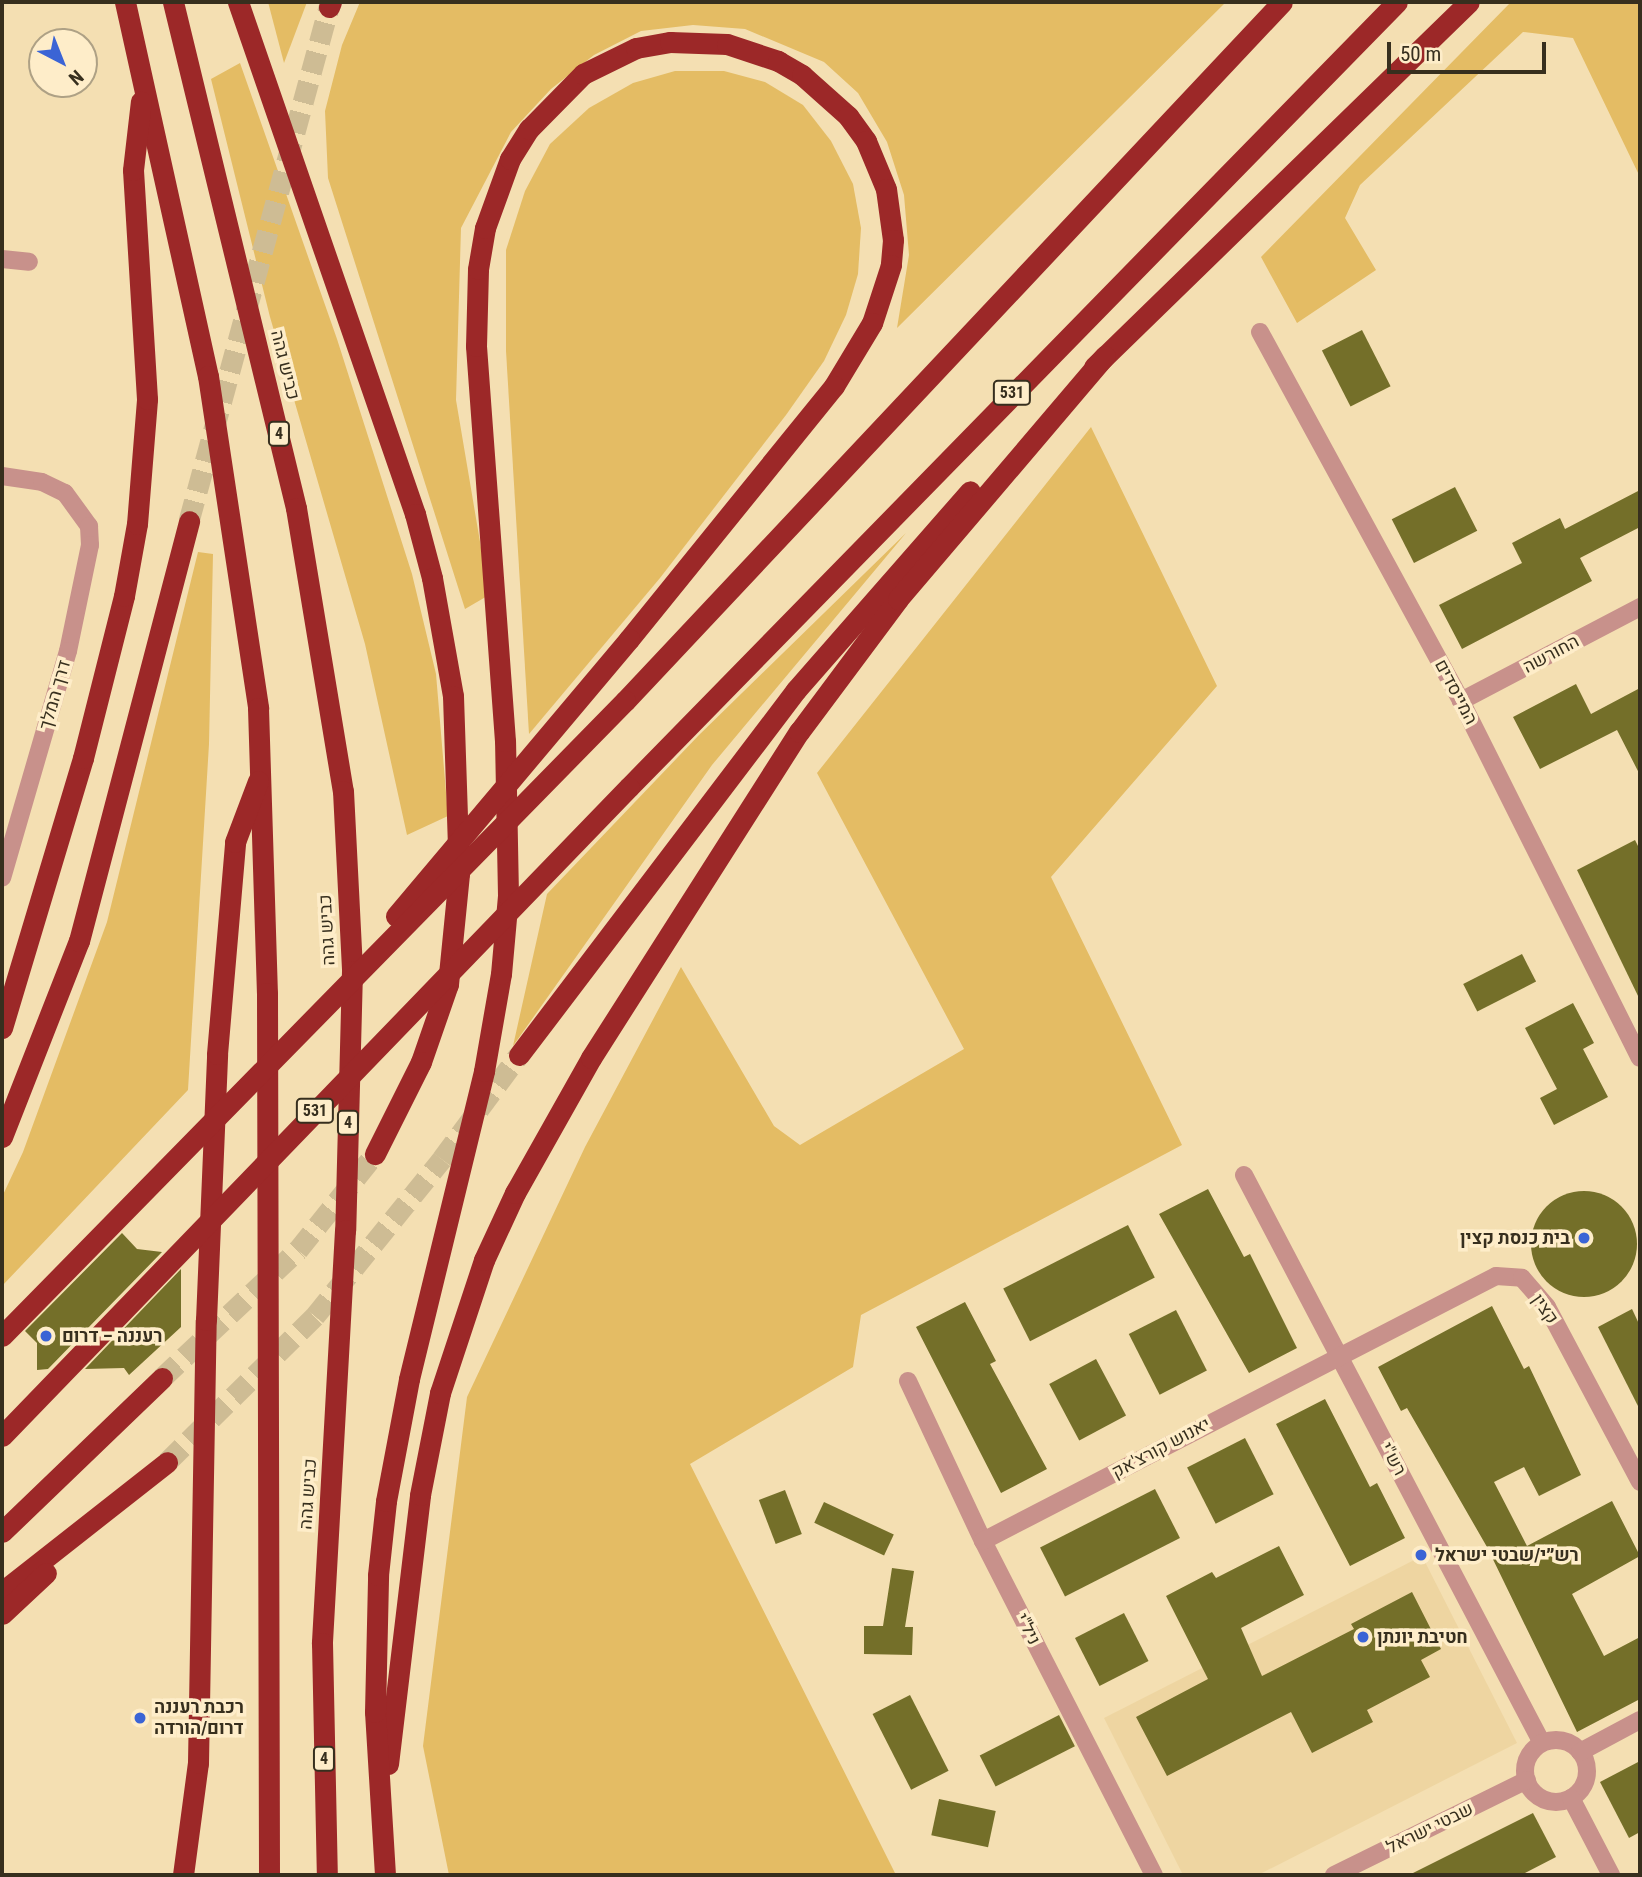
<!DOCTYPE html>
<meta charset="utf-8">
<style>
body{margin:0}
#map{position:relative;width:1642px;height:1877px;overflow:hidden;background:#f4dfb2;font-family:"Roboto Condensed",Heebo,sans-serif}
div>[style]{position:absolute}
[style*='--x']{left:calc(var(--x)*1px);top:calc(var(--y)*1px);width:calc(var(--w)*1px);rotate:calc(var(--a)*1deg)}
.built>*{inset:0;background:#eed5a1}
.green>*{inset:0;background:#e4bc64}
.building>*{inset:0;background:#746f29;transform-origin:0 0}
.round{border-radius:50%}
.highway-tunnel>*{height:21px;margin-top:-10.5px;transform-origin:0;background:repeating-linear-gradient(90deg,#cebc94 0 21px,transparent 0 31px)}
.minor>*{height:18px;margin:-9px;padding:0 9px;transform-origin:9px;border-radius:9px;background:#c8918b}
.minor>.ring{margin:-9px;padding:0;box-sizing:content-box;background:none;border:18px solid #c8918b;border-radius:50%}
.highway>*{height:21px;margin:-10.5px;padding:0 10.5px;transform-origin:10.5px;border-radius:10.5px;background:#9c2828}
.highway-bridge>*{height:21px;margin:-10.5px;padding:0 10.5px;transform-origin:10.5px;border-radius:10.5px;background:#9c2828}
.dots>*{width:19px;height:19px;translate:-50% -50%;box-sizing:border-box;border:4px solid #feedc9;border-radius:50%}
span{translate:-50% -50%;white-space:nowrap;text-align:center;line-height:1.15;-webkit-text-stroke:7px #feedc9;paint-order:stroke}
.shield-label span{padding:2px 5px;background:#feedc9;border:2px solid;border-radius:5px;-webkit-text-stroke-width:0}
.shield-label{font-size:16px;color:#372f1e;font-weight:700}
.street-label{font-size:18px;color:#372f1e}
.poi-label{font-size:18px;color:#372f1e;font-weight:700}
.right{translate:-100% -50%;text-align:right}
.left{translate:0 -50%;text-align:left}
.frame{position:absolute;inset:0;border:4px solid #372f1e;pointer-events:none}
.north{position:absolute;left:28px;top:28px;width:70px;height:70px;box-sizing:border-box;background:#feedc9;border:2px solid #aea185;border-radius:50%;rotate:138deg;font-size:19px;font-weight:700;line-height:28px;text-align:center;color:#372f1e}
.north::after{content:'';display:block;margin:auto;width:24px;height:32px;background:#3b64d5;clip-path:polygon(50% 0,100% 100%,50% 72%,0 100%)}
.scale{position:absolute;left:1387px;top:42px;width:159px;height:32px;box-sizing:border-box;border:4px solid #372f1e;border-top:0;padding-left:9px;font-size:21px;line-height:24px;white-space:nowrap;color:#372f1e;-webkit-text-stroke:5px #feedc9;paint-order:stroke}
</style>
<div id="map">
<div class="built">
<i style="clip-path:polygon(1422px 1556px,1517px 1743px,1258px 1875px,1183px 1875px,1104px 1718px)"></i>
</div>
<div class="green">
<i style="clip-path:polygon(268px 2px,307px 2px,284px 63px)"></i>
<i style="clip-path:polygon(360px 2px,1226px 2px,897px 328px,909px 255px,904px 195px,887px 142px,858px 93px,824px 62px,745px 29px,693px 25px,641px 31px,594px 55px,551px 89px,511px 132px,461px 228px,456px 400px,489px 595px,465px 609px,328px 178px,325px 111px,342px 45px)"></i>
<i style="clip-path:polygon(1511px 2px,1640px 2px,1640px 177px,1573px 38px,1523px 32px,1360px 185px,1345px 218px,1376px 270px,1297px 323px,1261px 257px)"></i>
<i style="clip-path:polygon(240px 63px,337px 339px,412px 574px,436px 674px,448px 816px,407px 835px,365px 644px,270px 317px,211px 79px)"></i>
<i style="clip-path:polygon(675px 71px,724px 71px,765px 82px,803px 105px,831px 141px,853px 184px,861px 228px,858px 274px,846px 315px,824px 361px,786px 415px,660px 578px,529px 734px,506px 351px,506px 250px,525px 191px,550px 144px,589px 108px,633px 83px)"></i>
<i style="clip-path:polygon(1091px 427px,1217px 686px,1051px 877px,1182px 1145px,861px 1315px,853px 1367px,690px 1464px,896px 1875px,449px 1875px,423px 1746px,467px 1397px,585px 1147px,681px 967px,774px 1126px,800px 1145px,964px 1049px,817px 773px)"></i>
<i style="clip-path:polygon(906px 533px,712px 765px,513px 1046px,547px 894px,699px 735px)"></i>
<i style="clip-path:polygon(198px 552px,213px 554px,209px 744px,188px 1090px,2px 1286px,2px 1197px,23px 1152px,107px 922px)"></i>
</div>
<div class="building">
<i style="left:1362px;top:330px;width:63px;height:45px;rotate:63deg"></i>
<i style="left:1455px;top:487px;width:49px;height:71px;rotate:63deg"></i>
<i style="clip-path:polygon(1640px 490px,1640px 527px,1580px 558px,1592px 581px,1462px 649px,1439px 605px,1522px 563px,1512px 543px,1560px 518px,1565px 529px)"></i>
<i style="clip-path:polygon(1576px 684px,1591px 714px,1640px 688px,1640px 775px,1617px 730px,1540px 769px,1513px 717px)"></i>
<i style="clip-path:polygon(1635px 840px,1640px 850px,1640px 1000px,1577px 870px)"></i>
<i style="left:1522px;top:954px;width:31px;height:66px;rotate:63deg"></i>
<i style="clip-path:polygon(1573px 1003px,1594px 1043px,1583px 1049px,1608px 1097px,1554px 1125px,1540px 1098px,1557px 1089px,1525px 1028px)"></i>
<i style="clip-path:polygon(1208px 1189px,1244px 1257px,1250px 1254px,1297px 1348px,1249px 1373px,1159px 1214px)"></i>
<i class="round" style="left:1531px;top:1191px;width:106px;height:106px"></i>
<i style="left:1128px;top:1225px;width:59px;height:140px;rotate:63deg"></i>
<i style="clip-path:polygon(122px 1233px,137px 1249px,162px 1252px,48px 1369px,37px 1370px,37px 1343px,25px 1331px)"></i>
<i style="clip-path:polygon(181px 1269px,181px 1327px,129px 1375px,124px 1368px,85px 1369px)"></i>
<i style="clip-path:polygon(965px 1302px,996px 1361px,990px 1364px,1047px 1469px,1001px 1493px,916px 1327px)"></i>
<i style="clip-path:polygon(1492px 1306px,1524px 1369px,1529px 1366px,1581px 1475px,1539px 1496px,1524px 1467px,1494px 1482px,1527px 1546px,1612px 1501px,1640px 1556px,1572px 1594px,1604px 1656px,1640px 1637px,1640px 1699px,1577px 1732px,1487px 1547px,1407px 1408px,1401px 1411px,1378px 1367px)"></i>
<i style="clip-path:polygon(1632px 1309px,1640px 1326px,1640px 1410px,1598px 1327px)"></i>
<i style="left:1176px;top:1310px;width:68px;height:53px;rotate:63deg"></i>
<i style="left:1096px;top:1359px;width:64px;height:53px;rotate:62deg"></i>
<i style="clip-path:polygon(1325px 1399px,1370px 1487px,1377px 1483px,1405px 1538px,1350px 1566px,1276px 1424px)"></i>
<i style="left:1245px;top:1438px;width:63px;height:65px;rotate:63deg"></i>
<i style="left:1155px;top:1489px;width:55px;height:129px;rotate:63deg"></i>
<i style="left:785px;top:1490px;width:47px;height:28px;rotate:69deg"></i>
<i style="left:824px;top:1502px;width:77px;height:23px;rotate:25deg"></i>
<i style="clip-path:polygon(1279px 1546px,1304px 1595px,1241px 1628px,1262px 1676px,1354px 1629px,1351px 1624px,1412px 1592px,1441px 1649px,1421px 1660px,1430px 1677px,1367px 1710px,1373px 1722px,1312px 1753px,1291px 1712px,1167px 1776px,1136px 1717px,1208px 1679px,1166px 1596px,1212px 1572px,1216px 1578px)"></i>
<i style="clip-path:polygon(892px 1568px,914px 1571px,905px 1627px,913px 1627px,912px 1655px,864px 1654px,864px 1626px,883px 1626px)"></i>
<i style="left:1124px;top:1613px;width:54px;height:55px;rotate:63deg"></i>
<i style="left:910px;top:1695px;width:85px;height:42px;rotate:63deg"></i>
<i style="left:1059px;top:1715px;width:35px;height:89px;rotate:63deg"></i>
<i style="clip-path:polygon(1640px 1761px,1640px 1832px,1629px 1838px,1600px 1782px)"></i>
<i style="left:939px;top:1799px;width:58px;height:37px;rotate:12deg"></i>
<i style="clip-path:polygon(1533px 1813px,1556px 1857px,1521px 1875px,1409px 1875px)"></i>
</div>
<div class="highway-tunnel">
<i style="--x:189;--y:521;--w:533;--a:-74.76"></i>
<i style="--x:162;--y:1378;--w:187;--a:-43.3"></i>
<i style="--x:298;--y:1250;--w:123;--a:-51.3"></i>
<i style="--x:167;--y:1462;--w:208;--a:-44.6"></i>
<i style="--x:315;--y:1316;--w:202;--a:-51"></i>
<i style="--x:442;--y:1159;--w:129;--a:-53.5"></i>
</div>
<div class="minor">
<i style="--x:2;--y:259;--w:27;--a:6"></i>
<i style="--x:1260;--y:332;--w:420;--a:61.4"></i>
<i style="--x:1461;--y:701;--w:399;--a:63.4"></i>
<i style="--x:2;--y:476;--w:40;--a:8.5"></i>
<i style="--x:42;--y:482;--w:25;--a:26"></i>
<i style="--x:65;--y:493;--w:41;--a:54"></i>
<i style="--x:89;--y:526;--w:19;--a:87"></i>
<i style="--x:90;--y:545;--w:108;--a:101.7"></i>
<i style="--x:68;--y:651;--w:236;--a:106.2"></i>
<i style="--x:1461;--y:701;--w:202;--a:-27.7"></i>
<i style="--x:1244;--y:1175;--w:641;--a:62.32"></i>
<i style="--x:908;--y:1381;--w:177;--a:64.9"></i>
<i style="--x:983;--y:1541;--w:375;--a:62.9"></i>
<i style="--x:983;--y:1541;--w:577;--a:-27.32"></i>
<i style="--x:1496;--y:1276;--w:26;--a:4"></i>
<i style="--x:1522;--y:1278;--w:38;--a:49"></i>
<i style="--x:1547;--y:1307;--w:198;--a:62"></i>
<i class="ring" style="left:1525px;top:1740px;width:44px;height:44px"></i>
<i style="--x:1580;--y:1752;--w:68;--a:-28.1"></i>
<i style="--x:1571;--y:1798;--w:87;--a:62.5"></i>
<i style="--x:1334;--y:1875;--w:215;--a:-26.2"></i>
</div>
<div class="highway">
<i style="--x:125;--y:2;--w:383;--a:77.5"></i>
<i style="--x:208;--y:376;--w:336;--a:81.4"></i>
<i style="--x:258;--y:708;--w:285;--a:88.2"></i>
<i style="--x:267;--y:993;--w:882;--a:89.87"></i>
<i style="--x:173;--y:2;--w:521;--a:76.34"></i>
<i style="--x:296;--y:508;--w:287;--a:80.6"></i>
<i style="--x:343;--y:791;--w:180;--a:87.1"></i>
<i style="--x:352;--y:971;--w:259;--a:91.5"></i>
<i style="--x:345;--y:1230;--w:414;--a:93.2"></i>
<i style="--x:322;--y:1643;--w:232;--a:88.8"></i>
<i style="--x:238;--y:2;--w:542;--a:70.93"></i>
<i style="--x:415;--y:514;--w:66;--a:75.1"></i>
<i style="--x:432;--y:578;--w:120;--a:79.9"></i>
<i style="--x:453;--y:696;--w:178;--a:88.1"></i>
<i style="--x:459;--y:874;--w:111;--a:95.7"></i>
<i style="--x:448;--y:984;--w:83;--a:109.1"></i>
<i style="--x:421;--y:1062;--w:103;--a:116.6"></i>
<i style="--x:329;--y:7;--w:5;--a:-68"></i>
<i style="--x:1094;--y:367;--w:523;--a:-44.23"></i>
<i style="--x:625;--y:701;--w:959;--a:-46.77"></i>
<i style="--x:629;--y:787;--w:1098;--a:-45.63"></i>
<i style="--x:2;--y:1028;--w:282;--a:-73.3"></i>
<i style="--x:83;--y:758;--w:167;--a:-75.8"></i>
<i style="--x:124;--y:596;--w:73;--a:-79.8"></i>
<i style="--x:137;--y:524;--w:125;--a:-85.4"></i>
<i style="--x:147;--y:399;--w:229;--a:-93.5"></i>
<i style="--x:133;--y:170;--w:69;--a:-83.4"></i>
<i style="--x:519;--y:1055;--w:458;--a:-52.8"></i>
<i style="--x:796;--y:690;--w:264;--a:-48.8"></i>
<i style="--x:2;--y:1137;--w:211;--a:-68.6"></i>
<i style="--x:79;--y:941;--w:434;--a:-75.3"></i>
<i style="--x:2;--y:1532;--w:222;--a:-43.9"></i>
<i style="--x:2;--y:1592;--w:210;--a:-38.2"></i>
<i style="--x:2;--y:1614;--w:60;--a:-43"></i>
<i style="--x:388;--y:1764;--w:271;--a:-83.2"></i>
<i style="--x:420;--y:1495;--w:104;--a:-78.9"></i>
<i style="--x:440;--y:1393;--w:140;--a:-71.7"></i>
<i style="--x:484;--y:1260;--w:74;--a:-65.2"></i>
<i style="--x:515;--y:1193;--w:155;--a:-60.6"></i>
<i style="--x:591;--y:1058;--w:387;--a:-57.5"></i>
<i style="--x:799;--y:732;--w:166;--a:-53.3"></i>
<i style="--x:898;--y:599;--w:319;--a:-49.6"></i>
<i style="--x:183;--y:1875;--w:113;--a:-82.4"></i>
<i style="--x:198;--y:1763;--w:443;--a:-89"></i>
<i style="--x:206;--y:1320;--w:266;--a:-87.6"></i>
<i style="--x:217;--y:1054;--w:213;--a:-85.1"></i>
<i style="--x:235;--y:842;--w:65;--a:-69.3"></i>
<i style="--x:385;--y:1875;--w:163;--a:-93.5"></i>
<i style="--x:375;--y:1712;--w:137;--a:-88.7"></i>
<i style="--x:378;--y:1575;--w:74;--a:-83.8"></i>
<i style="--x:386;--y:1501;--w:124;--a:-79.3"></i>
<i style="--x:409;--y:1379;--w:317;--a:-76.3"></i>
<i style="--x:484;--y:1071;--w:98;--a:-80.1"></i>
<i style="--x:501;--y:974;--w:79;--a:-84.9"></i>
<i style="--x:508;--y:895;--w:154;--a:-91.1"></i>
<i style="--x:505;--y:741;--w:396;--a:-94.2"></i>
<i style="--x:476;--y:346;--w:77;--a:-88.5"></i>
<i style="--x:478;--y:269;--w:42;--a:-80.3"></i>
<i style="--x:485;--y:228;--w:73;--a:-70.1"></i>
<i style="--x:510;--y:159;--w:36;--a:-58"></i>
<i style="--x:529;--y:129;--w:77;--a:-45.5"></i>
<i style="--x:583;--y:74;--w:59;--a:-26.1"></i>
<i style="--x:636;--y:48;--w:35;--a:-10"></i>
<i style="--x:670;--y:42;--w:57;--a:2"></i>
<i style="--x:727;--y:44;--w:54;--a:18.4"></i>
<i style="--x:778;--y:61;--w:28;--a:30"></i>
<i style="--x:802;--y:75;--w:62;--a:41.7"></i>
<i style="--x:848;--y:116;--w:31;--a:54"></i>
<i style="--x:866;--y:141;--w:52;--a:67.4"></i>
<i style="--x:886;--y:189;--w:51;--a:82.2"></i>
<i style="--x:893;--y:240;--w:25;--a:95"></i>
<i style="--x:891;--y:265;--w:61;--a:108.1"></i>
<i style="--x:872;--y:323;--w:74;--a:121.1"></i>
<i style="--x:834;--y:386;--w:326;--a:129"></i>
</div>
<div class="highway-bridge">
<i style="--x:396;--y:916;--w:362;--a:-49.9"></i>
<i style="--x:2;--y:1336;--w:890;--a:-45.55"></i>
<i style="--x:2;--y:1436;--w:902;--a:-45.99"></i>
</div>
<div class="dots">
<i style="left:1584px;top:1238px;background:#3b64d5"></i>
<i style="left:46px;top:1336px;background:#3b64d5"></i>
<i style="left:1421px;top:1555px;background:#3b64d5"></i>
<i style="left:1363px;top:1637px;background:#3b64d5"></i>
<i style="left:140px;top:1718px;background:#3b64d5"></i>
</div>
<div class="shield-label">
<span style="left:1012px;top:393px">531</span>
<span style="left:279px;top:434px">4</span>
<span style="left:315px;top:1111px">531</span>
<span style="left:348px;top:1123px">4</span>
<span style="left:324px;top:1759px">4</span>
</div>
<div class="street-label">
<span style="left:285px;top:365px;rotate:76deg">כביש גהה</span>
<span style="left:1551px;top:654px;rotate:-28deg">החורשה</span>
<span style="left:1456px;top:692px;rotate:62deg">המייסדים</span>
<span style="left:55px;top:695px;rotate:-74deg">דרך המלך</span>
<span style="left:327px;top:930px;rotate:-93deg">כביש גהה</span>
<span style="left:1545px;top:1309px;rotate:55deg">קצין</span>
<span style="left:1161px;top:1448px;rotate:-28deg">יאנוש קורצ'אק</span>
<span style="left:1393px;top:1459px;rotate:62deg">רש"י</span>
<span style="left:308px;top:1494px;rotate:-86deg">כביש גהה</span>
<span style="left:1028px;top:1629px;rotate:63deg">ניל"י</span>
<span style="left:1430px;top:1828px;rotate:-26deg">שבטי ישראל</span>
</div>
<div class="poi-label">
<span class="right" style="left:1570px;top:1238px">בית כנסת קצין</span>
<span class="left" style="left:62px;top:1336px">רעננה – דרום</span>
<span class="left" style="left:1435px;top:1555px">רש״י/שבטי ישראל</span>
<span class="left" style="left:1377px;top:1637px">חטיבת יונתן</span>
<span class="left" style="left:154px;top:1718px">רכבת רעננה<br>דרום/הורדה</span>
</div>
<div class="frame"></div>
<div class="north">N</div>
<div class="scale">50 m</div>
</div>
